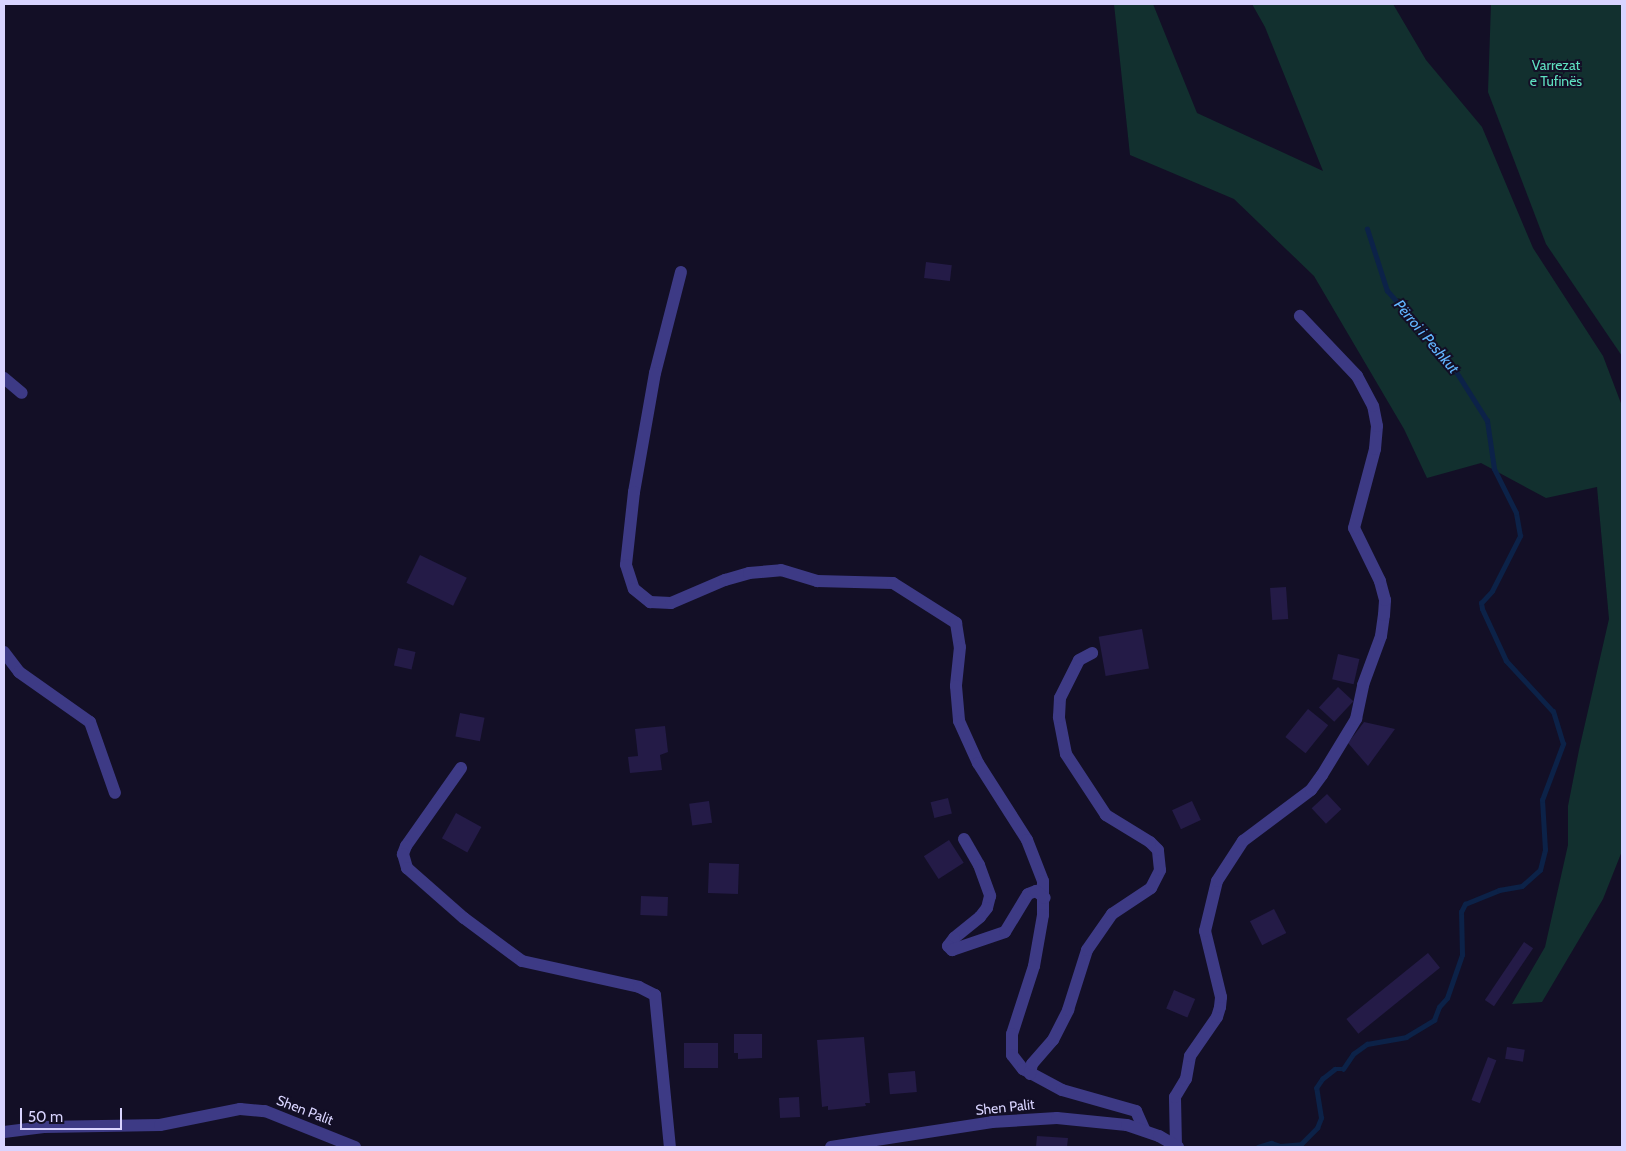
<!DOCTYPE html>
<meta charset="utf-8">
<style>
body{margin:0}
#map{position:relative;width:1626px;height:1151px;overflow:hidden;background:#130f26;font-family:Cabin,sans-serif}
div>[style]{position:absolute}
[style*='--x']{left:calc(var(--x)*1px);top:calc(var(--y)*1px);width:calc(var(--w)*1px);rotate:calc(var(--a)*1deg)}
.green>*{inset:0;background:#12302f}
.stream>*{height:4.5px;margin:-2.25px;padding:0 2.25px;transform-origin:2.25px;border-radius:2.25px;background:#0c2248}
.building>*{inset:0;background:#241b47;transform-origin:0 0}
.minor>*{height:12px;margin:-6px;padding:0 6px;transform-origin:6px;border-radius:6px;background:#3d3a85}
span{translate:-50% -50%;white-space:nowrap;text-align:center;line-height:1.15;-webkit-text-stroke:4px #130f26;paint-order:stroke}
.park-label{font-size:14px;color:#5fe0c0}
.street-label{font-size:14px;color:#d9d4ff}
.water-label{font-size:15px;color:#62b6ff;font-style:italic}
.frame{position:absolute;inset:0;border:5px solid #d9d4ff;pointer-events:none}
.scale{position:absolute;left:20px;top:1108px;width:102px;height:22px;box-sizing:border-box;border:2px solid #d9d4ff;border-top:0;padding-left:6px;font-size:15px;line-height:18px;white-space:nowrap;color:#d9d4ff;-webkit-text-stroke:4px #130f26;paint-order:stroke}
</style>
<div id="map">
<div class="green">
<i style="clip-path:polygon(1114px 4px,1153px 4px,1197px 113px,1323px 171px,1265px 27px,1252px 4px,1393px 4px,1426px 60px,1482px 127px,1533px 248px,1603px 356px,1622px 406px,1622px 851px,1603px 899px,1542px 1002px,1512px 1004px,1545px 947px,1568px 845px,1568px 806px,1579px 750px,1609px 619px,1597px 487px,1546px 498px,1481px 463px,1427px 478px,1404px 429px,1314px 276px,1234px 199px,1130px 155px)"></i>
<i style="clip-path:polygon(1491px 4px,1622px 4px,1622px 356px,1546px 244px,1488px 92px)"></i>
</div>
<div class="stream">
<i style="--x:1258;--y:1147;--w:14;--a:-17"></i>
<i style="--x:1271;--y:1143;--w:9;--a:18"></i>
<i style="--x:1280;--y:1146;--w:21;--a:-5"></i>
<i style="--x:1301;--y:1144;--w:23;--a:-45"></i>
<i style="--x:1317;--y:1128;--w:11;--a:-68"></i>
<i style="--x:1321;--y:1118;--w:30;--a:-99"></i>
<i style="--x:1316;--y:1088;--w:11;--a:-56"></i>
<i style="--x:1322;--y:1079;--w:16;--a:-38"></i>
<i style="--x:1335;--y:1069;--w:8;--a:0"></i>
<i style="--x:1343;--y:1069;--w:18;--a:-56"></i>
<i style="--x:1353;--y:1054;--w:17;--a:-36"></i>
<i style="--x:1367;--y:1044;--w:40;--a:-10"></i>
<i style="--x:1406;--y:1037;--w:33;--a:-31"></i>
<i style="--x:1434;--y:1020;--w:14;--a:-69"></i>
<i style="--x:1439;--y:1007;--w:12;--a:-48"></i>
<i style="--x:1447;--y:998;--w:46;--a:-70.8"></i>
<i style="--x:1462;--y:955;--w:43;--a:-91.3"></i>
<i style="--x:1461;--y:912;--w:9;--a:-63"></i>
<i style="--x:1465;--y:904;--w:37;--a:-22"></i>
<i style="--x:1499;--y:890;--w:23;--a:-10"></i>
<i style="--x:1522;--y:886;--w:24;--a:-42"></i>
<i style="--x:1540;--y:870;--w:21;--a:-76"></i>
<i style="--x:1545;--y:850;--w:50;--a:-93.4"></i>
<i style="--x:1542;--y:800;--w:60;--a:-69.4"></i>
<i style="--x:1563;--y:744;--w:34;--a:-107"></i>
<i style="--x:1553;--y:712;--w:69;--a:-132.7"></i>
<i style="--x:1506;--y:661;--w:57;--a:-114.8"></i>
<i style="--x:1482;--y:609;--w:6;--a:-99"></i>
<i style="--x:1481;--y:603;--w:16;--a:-47"></i>
<i style="--x:1492;--y:591;--w:62;--a:-63"></i>
<i style="--x:1520;--y:536;--w:23;--a:-100"></i>
<i style="--x:1516;--y:513;--w:49;--a:-116.6"></i>
<i style="--x:1494;--y:469;--w:49;--a:-98.3"></i>
<i style="--x:1487;--y:421;--w:67;--a:-122.3"></i>
<i style="--x:1451;--y:364;--w:97;--a:-131.2"></i>
<i style="--x:1387;--y:291;--w:65;--a:-107.9"></i>
</div>
<div class="building">
<i style="left:926px;top:262px;width:26px;height:16px;rotate:7deg"></i>
<i style="left:420px;top:555px;width:52px;height:31px;rotate:26deg"></i>
<i style="left:1286px;top:587px;width:32px;height:16px;rotate:86deg"></i>
<i style="left:1142px;top:629px;width:40px;height:44px;rotate:80deg"></i>
<i style="left:398px;top:648px;width:18px;height:18px;rotate:13deg"></i>
<i style="left:1338px;top:654px;width:22px;height:26px;rotate:13deg"></i>
<i style="left:1338px;top:687px;width:21px;height:28px;rotate:43deg"></i>
<i style="left:1308px;top:709px;width:26px;height:36px;rotate:39deg"></i>
<i style="left:460px;top:713px;width:25px;height:24px;rotate:11deg"></i>
<i style="clip-path:polygon(1364px 722px,1395px 729px,1368px 766px,1348px 743px)"></i>
<i style="clip-path:polygon(665px 726px,668px 752px,660px 755px,662px 770px,630px 773px,628px 757px,638px 756px,635px 729px)"></i>
<i style="left:1327px;top:794px;width:21px;height:21px;rotate:47deg"></i>
<i style="left:948px;top:798px;width:16px;height:18px;rotate:76deg"></i>
<i style="left:709px;top:801px;width:22px;height:20px;rotate:82deg"></i>
<i style="left:1192px;top:801px;width:21px;height:22px;rotate:65deg"></i>
<i style="left:456px;top:813px;width:29px;height:29px;rotate:29deg"></i>
<i style="left:949px;top:840px;width:27px;height:30px;rotate:57deg"></i>
<i style="left:709px;top:863px;width:30px;height:30px;rotate:2deg"></i>
<i style="left:641px;top:896px;width:27px;height:19px;rotate:2deg"></i>
<i style="left:1274px;top:909px;width:27px;height:27px;rotate:63deg"></i>
<i style="left:1524px;top:942px;width:11px;height:70px;rotate:34deg"></i>
<i style="left:1428px;top:953px;width:19px;height:105px;rotate:51deg"></i>
<i style="left:1174px;top:990px;width:23px;height:20px;rotate:23deg"></i>
<i style="clip-path:polygon(734px 1034px,762px 1034px,762px 1058px,738px 1059px,738px 1053px,734px 1053px)"></i>
<i style="clip-path:polygon(864px 1037px,870px 1103px,865px 1103px,866px 1106px,828px 1110px,828px 1106px,822px 1107px,817px 1040px)"></i>
<i style="left:684px;top:1043px;width:34px;height:25px"></i>
<i style="left:1507px;top:1047px;width:18px;height:12px;rotate:9deg"></i>
<i style="left:1488px;top:1057px;width:9px;height:46px;rotate:21deg"></i>
<i style="left:915px;top:1071px;width:21px;height:27px;rotate:85deg"></i>
<i style="left:799px;top:1097px;width:20px;height:20px;rotate:87deg"></i>
<i style="clip-path:polygon(1037px 1136px,1068px 1138px,1067px 1147px,1036px 1147px)"></i>
</div>
<div class="minor">
<i style="--x:681;--y:272;--w:104;--a:104.4"></i>
<i style="--x:655;--y:373;--w:121;--a:100"></i>
<i style="--x:634;--y:492;--w:73;--a:96.3"></i>
<i style="--x:626;--y:565;--w:25;--a:72"></i>
<i style="--x:634;--y:589;--w:21;--a:39"></i>
<i style="--x:650;--y:602;--w:21;--a:3"></i>
<i style="--x:671;--y:603;--w:59;--a:-23.1"></i>
<i style="--x:725;--y:580;--w:25;--a:-16"></i>
<i style="--x:749;--y:573;--w:32;--a:-5"></i>
<i style="--x:781;--y:570;--w:38;--a:17"></i>
<i style="--x:817;--y:581;--w:76;--a:1.5"></i>
<i style="--x:893;--y:583;--w:75;--a:32.4"></i>
<i style="--x:956;--y:623;--w:24;--a:81"></i>
<i style="--x:960;--y:647;--w:39;--a:96"></i>
<i style="--x:956;--y:686;--w:35;--a:85"></i>
<i style="--x:959;--y:721;--w:46;--a:65.7"></i>
<i style="--x:978;--y:763;--w:91;--a:57.5"></i>
<i style="--x:1027;--y:840;--w:44;--a:68.7"></i>
<i style="--x:1043;--y:881;--w:34;--a:90"></i>
<i style="--x:1043;--y:915;--w:52;--a:100"></i>
<i style="--x:1034;--y:966;--w:71;--a:107.9"></i>
<i style="--x:1012;--y:1034;--w:21;--a:90"></i>
<i style="--x:1012;--y:1055;--w:18;--a:52"></i>
<i style="--x:1023;--y:1069;--w:44;--a:28.3"></i>
<i style="--x:1062;--y:1090;--w:77;--a:15.8"></i>
<i style="--x:1136;--y:1111;--w:20;--a:66"></i>
<i style="--x:4;--y:378;--w:23;--a:40"></i>
<i style="--x:4;--y:652;--w:25;--a:53"></i>
<i style="--x:19;--y:672;--w:87;--a:35.2"></i>
<i style="--x:90;--y:722;--w:75;--a:70.6"></i>
<i style="--x:461;--y:768;--w:95;--a:125.2"></i>
<i style="--x:406;--y:846;--w:9;--a:111"></i>
<i style="--x:403;--y:854;--w:15;--a:74"></i>
<i style="--x:407;--y:868;--w:76;--a:41.3"></i>
<i style="--x:464;--y:918;--w:72;--a:36.6"></i>
<i style="--x:522;--y:961;--w:120;--a:12.5"></i>
<i style="--x:639;--y:987;--w:18;--a:27"></i>
<i style="--x:655;--y:995;--w:153;--a:84.4"></i>
<i style="--x:964;--y:839;--w:30;--a:60"></i>
<i style="--x:979;--y:865;--w:33;--a:70"></i>
<i style="--x:990;--y:896;--w:12;--a:104"></i>
<i style="--x:987;--y:908;--w:11;--a:128"></i>
<i style="--x:980;--y:917;--w:33;--a:141"></i>
<i style="--x:954;--y:938;--w:10;--a:127"></i>
<i style="--x:948;--y:946;--w:6;--a:45"></i>
<i style="--x:952;--y:950;--w:56;--a:-18.8"></i>
<i style="--x:1005;--y:932;--w:44;--a:-58.8"></i>
<i style="--x:1028;--y:894;--w:9;--a:-21"></i>
<i style="--x:1036;--y:891;--w:11;--a:38"></i>
<i style="--x:1030;--y:1074;--w:10;--a:-79"></i>
<i style="--x:1032;--y:1064;--w:32;--a:-49"></i>
<i style="--x:1053;--y:1040;--w:34;--a:-63"></i>
<i style="--x:1068;--y:1010;--w:63;--a:-72.4"></i>
<i style="--x:1087;--y:950;--w:44;--a:-55.2"></i>
<i style="--x:1112;--y:914;--w:47;--a:-33.7"></i>
<i style="--x:1151;--y:888;--w:20;--a:-63"></i>
<i style="--x:1160;--y:870;--w:20;--a:-96"></i>
<i style="--x:1158;--y:850;--w:11;--a:-135"></i>
<i style="--x:1150;--y:842;--w:52;--a:-148.5"></i>
<i style="--x:1106;--y:815;--w:73;--a:-123.3"></i>
<i style="--x:1066;--y:754;--w:38;--a:-101"></i>
<i style="--x:1059;--y:717;--w:19;--a:-87"></i>
<i style="--x:1060;--y:698;--w:42;--a:-63.4"></i>
<i style="--x:1079;--y:660;--w:15;--a:-28"></i>
<i style="--x:4;--y:1132;--w:40;--a:-7.1"></i>
<i style="--x:44;--y:1127;--w:116;--a:-1"></i>
<i style="--x:160;--y:1125;--w:82;--a:-11.3"></i>
<i style="--x:240;--y:1109;--w:25;--a:5"></i>
<i style="--x:265;--y:1111;--w:97;--a:21.8"></i>
<i style="--x:1176;--y:1146;--w:49;--a:-91.2"></i>
<i style="--x:1175;--y:1097;--w:21;--a:-59"></i>
<i style="--x:1186;--y:1079;--w:23;--a:-80"></i>
<i style="--x:1190;--y:1056;--w:47;--a:-55.3"></i>
<i style="--x:1217;--y:1017;--w:10;--a:-73"></i>
<i style="--x:1220;--y:1007;--w:10;--a:-84"></i>
<i style="--x:1221;--y:997;--w:68;--a:-103.6"></i>
<i style="--x:1205;--y:931;--w:51;--a:-76.5"></i>
<i style="--x:1217;--y:881;--w:48;--a:-57"></i>
<i style="--x:1243;--y:841;--w:85;--a:-36.9"></i>
<i style="--x:1311;--y:790;--w:19;--a:-54"></i>
<i style="--x:1322;--y:775;--w:66;--a:-58.7"></i>
<i style="--x:1356;--y:719;--w:35;--a:-78"></i>
<i style="--x:1363;--y:685;--w:52;--a:-69.8"></i>
<i style="--x:1381;--y:636;--w:21;--a:-82"></i>
<i style="--x:1384;--y:615;--w:15;--a:-86"></i>
<i style="--x:1385;--y:600;--w:20;--a:-105"></i>
<i style="--x:1380;--y:581;--w:59;--a:-116.1"></i>
<i style="--x:1354;--y:528;--w:82;--a:-75.1"></i>
<i style="--x:1375;--y:449;--w:23;--a:-85"></i>
<i style="--x:1377;--y:426;--w:20;--a:-101"></i>
<i style="--x:1373;--y:406;--w:34;--a:-118"></i>
<i style="--x:1357;--y:376;--w:83;--a:-133.5"></i>
<i style="--x:831;--y:1147;--w:163;--a:-8.8"></i>
<i style="--x:992;--y:1122;--w:65;--a:-3.5"></i>
<i style="--x:1057;--y:1118;--w:70;--a:5.7"></i>
<i style="--x:1127;--y:1125;--w:34;--a:19"></i>
<i style="--x:1159;--y:1136;--w:22;--a:30"></i>
</div>
<div class="park-label">
<span style="left:1556px;top:73px">Varrezat<br>e Tufinës</span>
</div>
<div class="street-label">
<span style="left:1005px;top:1107px;rotate:-6deg">Shen Palit</span>
<span style="left:305px;top:1110px;rotate:21deg">Shen Palit</span>
</div>
<div class="water-label">
<span style="left:1426px;top:337px;rotate:50deg">Përroi i Peshkut</span>
</div>
<div class="frame"></div>
<div class="scale">50 m</div>
</div>
